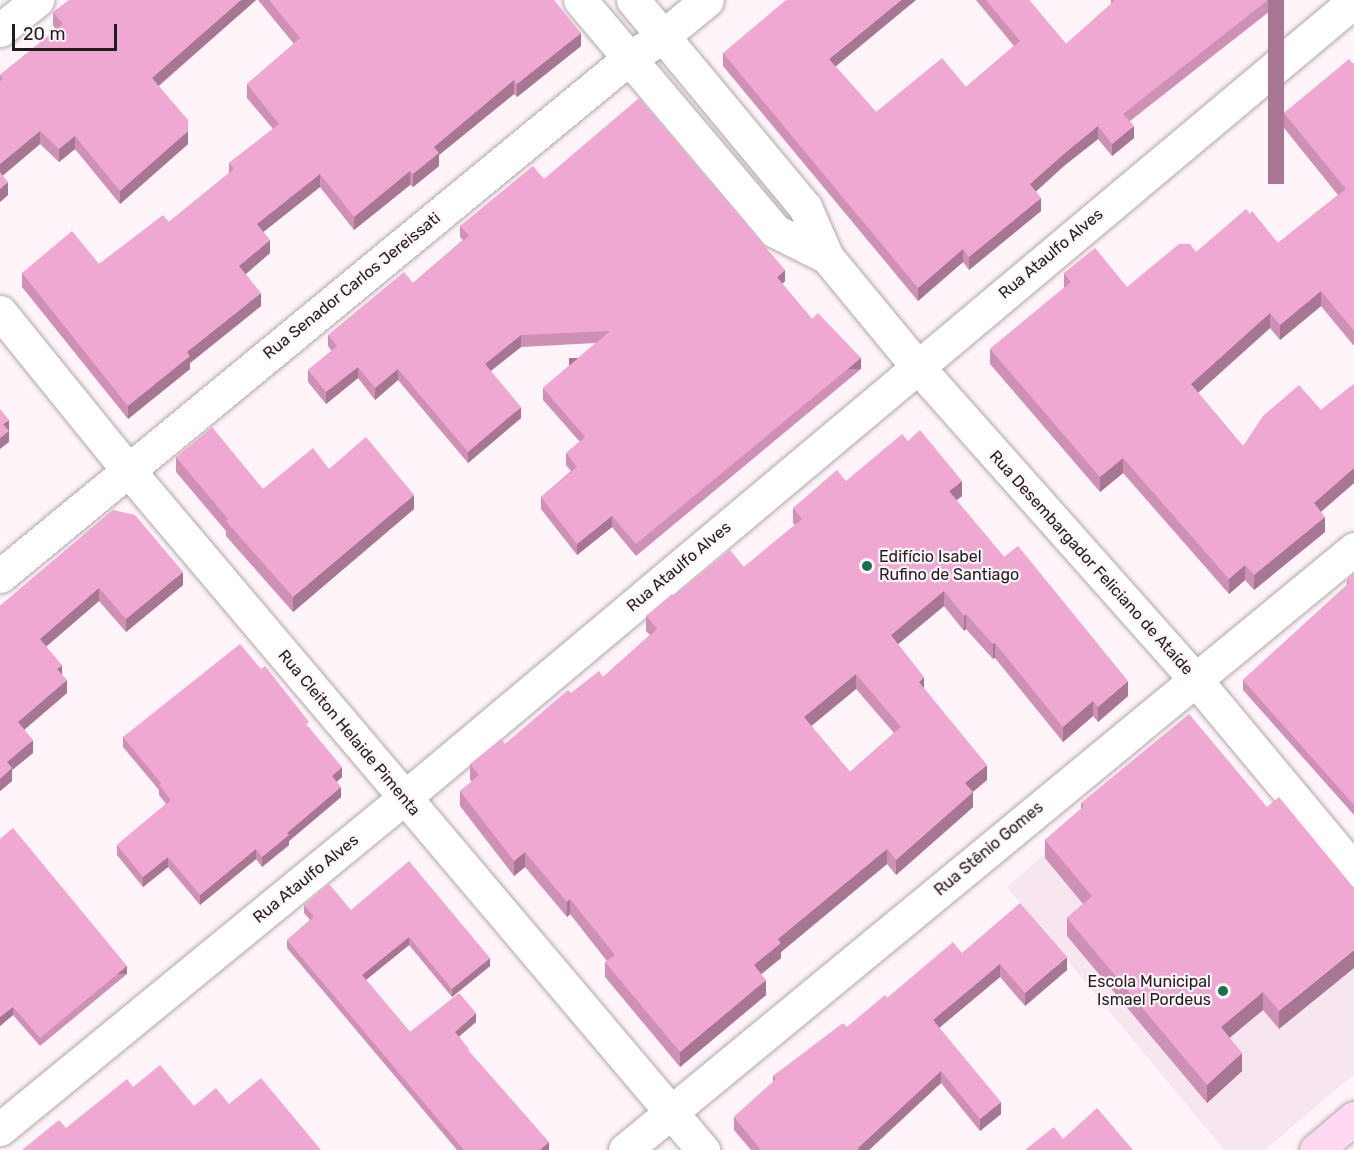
<!DOCTYPE html>
<meta charset="utf-8">
<style>
body{margin:0}
#map{position:relative;width:1354px;height:1150px;overflow:hidden;background:#fef4f9;font-family:Rubik,sans-serif}
div>[style]{position:absolute}
[style*='--x']{left:calc(var(--x)*1px);top:calc(var(--y)*1px);width:calc(var(--w)*1px);rotate:calc(var(--a)*1deg)}
.built>*{inset:0;background:#f7e5ef}
.roads{filter:drop-shadow(0 0 2px #b0a7ac) drop-shadow(0 0 2px #b0a7ac)}
.street>*{height:33px;margin:-16.5px;padding:0 16.5px;transform-origin:16.5px;border-radius:16.5px;background:#fff}
.secondary>*{height:33px;margin:-16.5px;padding:0 16.5px;transform-origin:16.5px;border-radius:16.5px;background:#ffd9f1}
.wall>*{inset:0;background:#ce90b5}
.shaded-wall>*{inset:0;background:#a77693;transform-origin:0 0}
.building>*{inset:0;background:#efa8d2}
.dots>*{width:16px;height:16px;translate:-50% -50%;box-sizing:border-box;border:3px solid #fef4f9;border-radius:50%}
span{translate:-50% -50%;white-space:nowrap;text-align:center;line-height:1.15;-webkit-text-stroke:4.5px #fef4f9;paint-order:stroke}
.street-label{font-size:16px;color:#201d1f}
.poi-label{font-size:16px;color:#201d1f}
.left{translate:0 -50%;text-align:left}
.right{translate:-100% -50%;text-align:right}
.scale{position:absolute;left:12px;top:24px;width:105px;height:27px;box-sizing:border-box;border:3px solid #201d1f;border-top:0;padding-left:8px;font-size:18px;line-height:21px;white-space:nowrap;color:#201d1f;-webkit-text-stroke:4px #fef4f9;paint-order:stroke}
</style>
<div id="map">
<div class="built">
<i style="clip-path:polygon(1194px 724px,1354px 908px,1354px 1074px,1265px 1150px,1224px 1150px,1007px 887px)"></i>
</div>
<div class="roads">
<div class="street">
<i style="--x:580;--y:0;--w:302;--a:49.8"></i>
<i style="--x:775;--y:231;--w:58;--a:26.6"></i>
<i style="--x:633;--y:0;--w:269;--a:50.3"></i>
<i style="--x:805;--y:207;--w:55;--a:66.3"></i>
<i style="--x:827;--y:257;--w:141;--a:50.5"></i>
<i style="--x:917;--y:366;--w:419;--a:48.4"></i>
<i style="--x:1195;--y:679;--w:249;--a:50.2"></i>
<i style="--x:0;--y:30;--w:48;--a:-39"></i>
<i style="--x:0;--y:312;--w:203;--a:51"></i>
<i style="--x:128;--y:470;--w:891;--a:49.78"></i>
<i style="--x:0;--y:576;--w:813;--a:-39.46"></i>
<i style="--x:628;--y:59;--w:40;--a:-32.9"></i>
<i style="--x:662;--y:37;--w:58;--a:-39.4"></i>
<i style="--x:0;--y:1129;--w:522;--a:-39.33"></i>
<i style="--x:404;--y:798;--w:1240;--a:-39.99"></i>
<i style="--x:625;--y:1150;--w:945;--a:-39.5"></i>
</div>
<div class="secondary">
<i style="--x:1316;--y:1150;--w:50;--a:-40.1"></i>
</div>
</div>
<div class="wall">
<i style="clip-path:polygon(256px 0,159px 86px,188px 144px,120px 204px,75px 149px,59px 162px,40px 144px,3px 175px,8px 195px,0 202px,0 75px,56px 30px,53px 25px,53px 12px)"></i>
<i style="clip-path:polygon(258px 0,554px 0,581px 46px,517px 97px,514px 94px,439px 155px,439px 166px,413px 187px,410px 185px,354px 230px,320px 187px,263px 232px,270px 253px,245px 274px,261px 306px,190px 363px,190px 369px,128px 419px,22px 287px,22px 273px,99px 264px,169px 222px,229px 173px,229px 163px,273px 129px,247px 98px,247px 84px,294px 44px)"></i>
<i style="clip-path:polygon(976px 0,1029px 0,1066px 44px,1111px 5px,1111px 0,1284px 0,1130px 121px,1134px 138px,1112px 156px,1098px 139px,1065px 165px,1036px 191px,1041px 211px,969px 270px,963px 262px,918px 301px,723px 66px,723px 53px,836px 67px,876px 112px,966px 87px,1014px 46px)"></i>
<i style="clip-path:polygon(1354px 63px,1354px 346px,1321px 306px,1280px 340px,1270px 328px,1198px 393px,1243px 446px,1321px 410px,1354px 384px,1354px 483px,1321px 511px,1325px 532px,1254px 590px,1245px 580px,1229px 594px,1123px 473px,1100px 492px,990px 364px,990px 349px,1064px 288px,1064px 273px,1127px 287px,1196px 252px,1250px 214px,1278px 243px,1338px 195px,1284px 128px,1284px 113px)"></i>
<i style="clip-path:polygon(544px 179px,785px 281px,782px 284px,812px 319px,861px 369px,636px 556px,612px 527px,577px 555px,541px 509px,541px 497px,571px 471px,566px 465px,566px 453px,580px 442px,543px 400px,543px 388px,596px 343px,521px 347px,491px 371px,521px 418px,468px 463px,398px 380px,375px 400px,358px 378px,326px 404px,308px 382px,308px 370px,332px 351px,328px 346px,328px 335px,413px 283px,463px 240px,460px 237px,460px 226px)"></i>
<i style="clip-path:polygon(176px 457px,263px 489px,329px 469px,414px 509px,293px 612px,226px 536px,226px 531px,176px 472px)"></i>
<i style="clip-path:polygon(evenodd,846px 481px,962px 496px,956px 500px,1004px 557px,1128px 696px,1098px 722px,1093px 716px,1063px 742px,995px 658px,993px 659px,966px 629px,964px 631px,944px 606px,898px 644px,924px 689px,987px 780px,973px 792px,973px 807px,896px 875px,887px 864px,781px 952px,781px 958px,761px 974px,766px 995px,680px 1067px,605px 977px,605px 962px,607px 961px,570px 914px,567px 917px,525px 867px,514px 876px,460px 806px,460px 791px,472px 782px,470px 779px,470px 764px,505px 744px,571px 693px,603px 677px,650px 635px,646px 631px,646px 616px,674px 596px,744px 567px,795px 525px,793px 523px,793px 508px,846px 481px,856px 689px,894px 733px,850px 772px,811px 726px,856px 689px)"></i>
<i style="clip-path:polygon(113px 510px,183px 585px,126px 632px,99px 601px,46px 646px,62px 675px,67px 693px,24px 730px,33px 753px,12px 770px,12px 781px,0 791px,0 606px)"></i>
<i style="clip-path:polygon(1354px 574px,1354px 815px,1243px 690px,1243px 680px,1347px 585px,1347px 580px)"></i>
<i style="clip-path:polygon(309px 727px,342px 777px,337px 782px,341px 797px,289px 841px,289px 845px,262px 867px,256px 859px,200px 905px,168px 867px,143px 887px,117px 855px,117px 845px,166px 804px,159px 795px,159px 790px,123px 747px,123px 737px)"></i>
<i style="clip-path:polygon(1081px 803px,1267px 807px,1354px 888px,1279px 1029px,1263px 1010px,1229px 1037px,1242px 1071px,1207px 1103px,1067px 936px,1067px 918px,1083px 904px,1045px 858px,1045px 840px,1081px 809px)"></i>
<i style="clip-path:polygon(0 839px,127px 974px,40px 1046px,13px 1015px,0 1026px)"></i>
<i style="clip-path:polygon(304px 905px,351px 910px,490px 966px,452px 997px,409px 945px,366px 980px,410px 1032px,476px 1022px,459px 1036px,469px 1053px,549px 1150px,457px 1150px,287px 948px,287px 940px,310px 920px,304px 913px)"></i>
<i style="clip-path:polygon(962px 953px,1067px 970px,1025px 1006px,1000px 977px,939px 1028px,1001px 1114px,980px 1131px,941px 1083px,869px 1150px,751px 1150px,734px 1130px,734px 1117px,773px 1082px,773px 1076px,847px 1027px,887px 998px)"></i>
</div>
<div class="shaded-wall">
<i style="clip-path:polygon(241px 0,256px 0,152px 91px,152px 78px)"></i>
<i style="clip-path:polygon(901px 0,916px 0,829px 72px,829px 59px)"></i>
<i style="left:1268px;top:0;width:16px;height:184px"></i>
<i style="clip-path:polygon(581px 33px,581px 46px,517px 97px,517px 84px)"></i>
<i style="clip-path:polygon(514px 80px,514px 94px,439px 155px,439px 166px,413px 187px,413px 174px,434px 147px)"></i>
<i style="clip-path:polygon(1098px 126px,1098px 139px,1065px 165px,1030px 197px,1030px 184px,1065px 153px)"></i>
<i style="clip-path:polygon(1134px 126px,1134px 138px,1112px 156px,1112px 144px)"></i>
<i style="clip-path:polygon(40px 131px,40px 144px,0 178px,0 164px)"></i>
<i style="clip-path:polygon(188px 131px,188px 144px,120px 204px,120px 191px)"></i>
<i style="clip-path:polygon(75px 136px,75px 149px,59px 162px,59px 149px)"></i>
<i style="clip-path:polygon(410px 171px,410px 185px,354px 230px,354px 217px)"></i>
<i style="clip-path:polygon(320px 174px,320px 187px,257px 237px,257px 224px)"></i>
<i style="clip-path:polygon(8px 182px,8px 195px,0 202px,0 189px)"></i>
<i style="clip-path:polygon(1041px 198px,1041px 211px,969px 270px,969px 257px)"></i>
<i style="clip-path:polygon(270px 240px,270px 253px,239px 280px,239px 266px)"></i>
<i style="clip-path:polygon(963px 249px,963px 262px,918px 301px,918px 288px)"></i>
<i style="clip-path:polygon(785px 270px,785px 281px,777px 289px,777px 277px)"></i>
<i style="clip-path:polygon(1321px 291px,1321px 306px,1280px 340px,1280px 325px)"></i>
<i style="clip-path:polygon(261px 293px,261px 306px,190px 363px,190px 369px,128px 419px,128px 406px,187px 352px)"></i>
<i style="clip-path:polygon(1270px 313px,1270px 328px,1191px 399px,1191px 384px)"></i>
<i style="clip-path:polygon(521px 335px,521px 347px,485px 375px,485px 364px)"></i>
<i style="left:861px;top:358px;width:11px;height:292px;rotate:90deg"></i>
<i style="clip-path:polygon(358px 367px,358px 378px,326px 404px,326px 392px)"></i>
<i style="clip-path:polygon(398px 369px,398px 380px,375px 400px,375px 388px)"></i>
<i style="clip-path:polygon(521px 407px,521px 418px,468px 463px,468px 452px)"></i>
<i style="clip-path:polygon(9px 420px,9px 442px,0 449px,0 438px,3px 424px)"></i>
<i style="clip-path:polygon(1123px 458px,1123px 473px,1100px 492px,1100px 477px)"></i>
<i style="clip-path:polygon(1354px 468px,1354px 483px,1314px 518px,1314px 503px)"></i>
<i style="clip-path:polygon(962px 481px,962px 496px,949px 506px,949px 491px)"></i>
<i style="clip-path:polygon(414px 495px,414px 509px,293px 612px,293px 597px)"></i>
<i style="clip-path:polygon(612px 516px,612px 527px,577px 555px,577px 544px)"></i>
<i style="clip-path:polygon(1325px 517px,1325px 532px,1254px 590px,1254px 575px)"></i>
<i style="clip-path:polygon(1245px 565px,1245px 580px,1229px 594px,1229px 579px)"></i>
<i style="clip-path:polygon(183px 572px,183px 585px,126px 632px,126px 619px)"></i>
<i style="clip-path:polygon(99px 588px,99px 601px,40px 652px,40px 639px)"></i>
<i style="clip-path:polygon(944px 591px,944px 606px,891px 650px,891px 635px)"></i>
<i style="clip-path:polygon(966px 614px,966px 629px,964px 631px,964px 616px)"></i>
<i style="left:995px;top:643px;width:15px;height:2px;rotate:90deg"></i>
<i style="clip-path:polygon(62px 665px,62px 678px,57px 669px)"></i>
<i style="clip-path:polygon(856px 674px,856px 689px,804px 732px,804px 717px)"></i>
<i style="clip-path:polygon(924px 677px,924px 692px,919px 682px)"></i>
<i style="clip-path:polygon(67px 680px,67px 693px,18px 735px,18px 722px)"></i>
<i style="clip-path:polygon(1128px 681px,1128px 696px,1098px 722px,1098px 707px)"></i>
<i style="clip-path:polygon(1093px 701px,1093px 716px,1063px 742px,1063px 727px)"></i>
<i style="clip-path:polygon(33px 740px,33px 753px,12px 770px,12px 781px,0 791px,0 779px,7px 762px)"></i>
<i style="clip-path:polygon(987px 765px,987px 780px,965px 798px,965px 783px)"></i>
<i style="clip-path:polygon(342px 767px,342px 777px,332px 785px,332px 776px)"></i>
<i style="clip-path:polygon(341px 787px,341px 797px,289px 841px,289px 845px,262px 867px,262px 857px,287px 833px)"></i>
<i style="clip-path:polygon(973px 792px,973px 807px,896px 875px,896px 860px)"></i>
<i style="clip-path:polygon(256px 849px,256px 859px,200px 905px,200px 895px)"></i>
<i style="clip-path:polygon(887px 849px,887px 864px,781px 952px,781px 958px,754px 980px,754px 965px,778px 939px)"></i>
<i style="clip-path:polygon(525px 852px,525px 867px,514px 876px,514px 861px)"></i>
<i style="clip-path:polygon(168px 857px,168px 867px,143px 887px,143px 877px)"></i>
<i style="clip-path:polygon(570px 899px,570px 914px,567px 917px,567px 902px)"></i>
<i style="clip-path:polygon(409px 937px,409px 945px,362px 983px,362px 975px)"></i>
<i style="clip-path:polygon(1354px 950px,1354px 968px,1279px 1029px,1279px 1011px)"></i>
<i style="clip-path:polygon(1067px 957px,1067px 970px,1025px 1006px,1025px 993px)"></i>
<i style="clip-path:polygon(490px 958px,490px 966px,452px 997px,452px 989px)"></i>
<i style="clip-path:polygon(1000px 964px,1000px 977px,933px 1033px,933px 1020px)"></i>
<i style="left:127px;top:966px;width:8px;height:113px;rotate:90deg"></i>
<i style="clip-path:polygon(766px 980px,766px 995px,680px 1067px,680px 1052px)"></i>
<i style="clip-path:polygon(1263px 992px,1263px 1010px,1221px 1045px,1221px 1027px)"></i>
<i style="clip-path:polygon(13px 1007px,13px 1015px,0 1026px,0 1017px)"></i>
<i style="clip-path:polygon(476px 1013px,476px 1022px,455px 1040px,455px 1032px)"></i>
<i style="clip-path:polygon(1242px 1053px,1242px 1071px,1207px 1103px,1207px 1085px)"></i>
<i style="clip-path:polygon(941px 1071px,941px 1083px,869px 1150px,858px 1150px,858px 1148px)"></i>
<i style="clip-path:polygon(1001px 1102px,1001px 1114px,980px 1131px,980px 1119px)"></i>
<i style="clip-path:polygon(549px 1142px,549px 1150px,540px 1150px)"></i>
</div>
<div class="building">
<i style="clip-path:polygon(69px 0,241px 0,152px 78px,188px 120px,188px 131px,120px 191px,75px 136px,59px 149px,40px 131px,0 164px,0 81px,3px 79px,0 75px,63px 24px,53px 12px)"></i>
<i style="clip-path:polygon(269px 0,554px 0,581px 33px,517px 84px,514px 80px,434px 147px,439px 153px,413px 174px,410px 171px,354px 217px,320px 174px,257px 224px,270px 240px,239px 266px,261px 293px,187px 352px,190px 356px,128px 406px,22px 273px,72px 231px,99px 264px,163px 215px,169px 222px,234px 169px,229px 163px,279px 124px,247px 84px,300px 38px)"></i>
<i style="clip-path:polygon(786px 0,901px 0,829px 59px,876px 112px,942px 58px,966px 87px,1020px 41px,986px 0,1029px 0,1066px 44px,1115px 0,1268px 0,1123px 114px,1134px 126px,1112px 144px,1098px 126px,1065px 153px,1030px 184px,1041px 198px,969px 257px,963px 249px,918px 288px,723px 53px)"></i>
<i style="clip-path:polygon(1349px 59px,1353px 64px,1354px 63px,1354px 331px,1321px 291px,1280px 325px,1270px 313px,1191px 384px,1243px 446px,1263px 416px,1299px 385px,1321px 410px,1354px 384px,1354px 468px,1314px 503px,1325px 517px,1254px 575px,1245px 565px,1229px 579px,1123px 458px,1100px 477px,990px 349px,1071px 282px,1064px 273px,1095px 248px,1127px 287px,1179px 244px,1190px 244px,1196px 252px,1246px 209px,1250px 214px,1252px 211px,1278px 243px,1346px 189px,1284px 113px)"></i>
<i style="clip-path:polygon(639px 98px,785px 270px,777px 277px,812px 319px,818px 313px,861px 358px,636px 544px,612px 516px,577px 544px,541px 497px,577px 467px,566px 453px,585px 437px,543px 388px,610px 331px,521px 335px,485px 364px,521px 407px,468px 452px,398px 369px,375px 388px,358px 367px,326px 392px,308px 370px,337px 346px,328px 335px,404px 272px,413px 283px,469px 236px,460px 226px,533px 166px,544px 179px)"></i>
<i style="clip-path:polygon(0 172px,8px 182px,0 189px)"></i>
<i style="clip-path:polygon(0 409px,9px 420px,3px 424px,9px 431px,0 438px)"></i>
<i style="clip-path:polygon(212px 427px,263px 489px,313px 448px,329px 469px,366px 437px,414px 495px,293px 597px,226px 521px,228px 519px,176px 457px)"></i>
<i style="clip-path:polygon(evenodd,920px 430px,962px 481px,949px 491px,1004px 557px,1018px 546px,1128px 681px,1098px 707px,1093px 701px,1063px 727px,995px 643px,993px 644px,966px 614px,964px 616px,944px 591px,891px 635px,924px 677px,919px 682px,987px 765px,965px 783px,973px 792px,896px 860px,887px 849px,778px 939px,781px 943px,754px 965px,766px 980px,680px 1052px,605px 962px,615px 955px,570px 899px,567px 902px,525px 852px,514px 861px,460px 791px,479px 775px,470px 764px,501px 739px,505px 744px,568px 690px,571px 693px,599px 671px,603px 677px,657px 629px,646px 616px,672px 594px,674px 596px,730px 550px,744px 567px,802px 519px,793px 508px,837px 470px,846px 481px,902px 434px,908px 441px,920px 430px,856px 674px,901px 727px,850px 772px,804px 717px,856px 674px)"></i>
<i style="clip-path:polygon(113px 510px,135px 515px,183px 572px,126px 619px,99px 588px,40px 639px,62px 665px,57px 669px,67px 680px,18px 722px,33px 740px,7px 762px,12px 768px,0 779px,0 606px)"></i>
<i style="clip-path:polygon(1354px 574px,1354px 805px,1243px 680px,1349px 583px,1347px 580px)"></i>
<i style="clip-path:polygon(240px 644px,261px 669px,265px 666px,309px 722px,306px 724px,342px 767px,332px 776px,341px 787px,287px 833px,289px 835px,262px 857px,256px 849px,200px 895px,168px 857px,143px 877px,117px 845px,171px 800px,159px 785px,161px 783px,123px 737px)"></i>
<i style="clip-path:polygon(1189px 714px,1267px 807px,1279px 797px,1354px 888px,1354px 950px,1279px 1011px,1263px 992px,1221px 1027px,1242px 1053px,1207px 1085px,1067px 918px,1092px 896px,1045px 840px,1084px 806px,1081px 803px)"></i>
<i style="clip-path:polygon(13px 828px,127px 966px,40px 1038px,13px 1007px,0 1017px,0 839px)"></i>
<i style="clip-path:polygon(409px 861px,490px 958px,452px 989px,409px 937px,362px 975px,410px 1032px,459px 993px,476px 1013px,455px 1032px,469px 1049px,468px 1050px,549px 1142px,540px 1150px,464px 1150px,287px 940px,314px 917px,304px 905px,329px 884px,351px 910px)"></i>
<i style="clip-path:polygon(1020px 903px,1067px 957px,1025px 993px,1000px 964px,933px 1020px,1001px 1102px,980px 1119px,941px 1071px,858px 1148px,859px 1150px,761px 1150px,734px 1117px,776px 1079px,773px 1076px,843px 1023px,847px 1027px,885px 995px,887px 998px,953px 942px,962px 953px)"></i>
<i style="clip-path:polygon(160px 1065px,194px 1106px,216px 1088px,229px 1104px,261px 1078px,321px 1150px,22px 1150px,59px 1120px,66px 1128px,127px 1079px,133px 1087px)"></i>
<i style="clip-path:polygon(1097px 1108px,1133px 1150px,1025px 1150px,1054px 1127px,1063px 1139px)"></i>
</div>
<div class="dots">
<i style="left:867px;top:566px;background:#10754d"></i>
<i style="left:1223px;top:991px;background:#10754d"></i>
</div>
<div class="street-label">
<span style="left:1051px;top:254px;rotate:-40deg">Rua Ataulfo Alves</span>
<span style="left:352px;top:286px;rotate:-39deg">Rua Senador Carlos Jereissati</span>
<span style="left:1091px;top:563px;rotate:48deg">Rua Desembargador Feliciano de Ataíde</span>
<span style="left:679px;top:567px;rotate:-40deg">Rua Ataulfo Alves</span>
<span style="left:349px;top:733px;rotate:50deg">Rua Cleiton Helaide Pimenta</span>
<span style="left:989px;top:849px;rotate:-40deg">Rua Stênio Gomes</span>
<span style="left:306px;top:879px;rotate:-39deg">Rua Ataulfo Alves</span>
</div>
<div class="poi-label">
<span class="left" style="left:879px;top:566px">Edifício Isabel<br>Rufino de Santiago</span>
<span class="right" style="left:1211px;top:991px">Escola Municipal<br>Ismael Pordeus</span>
</div>
<div class="scale">20 m</div>
</div>
